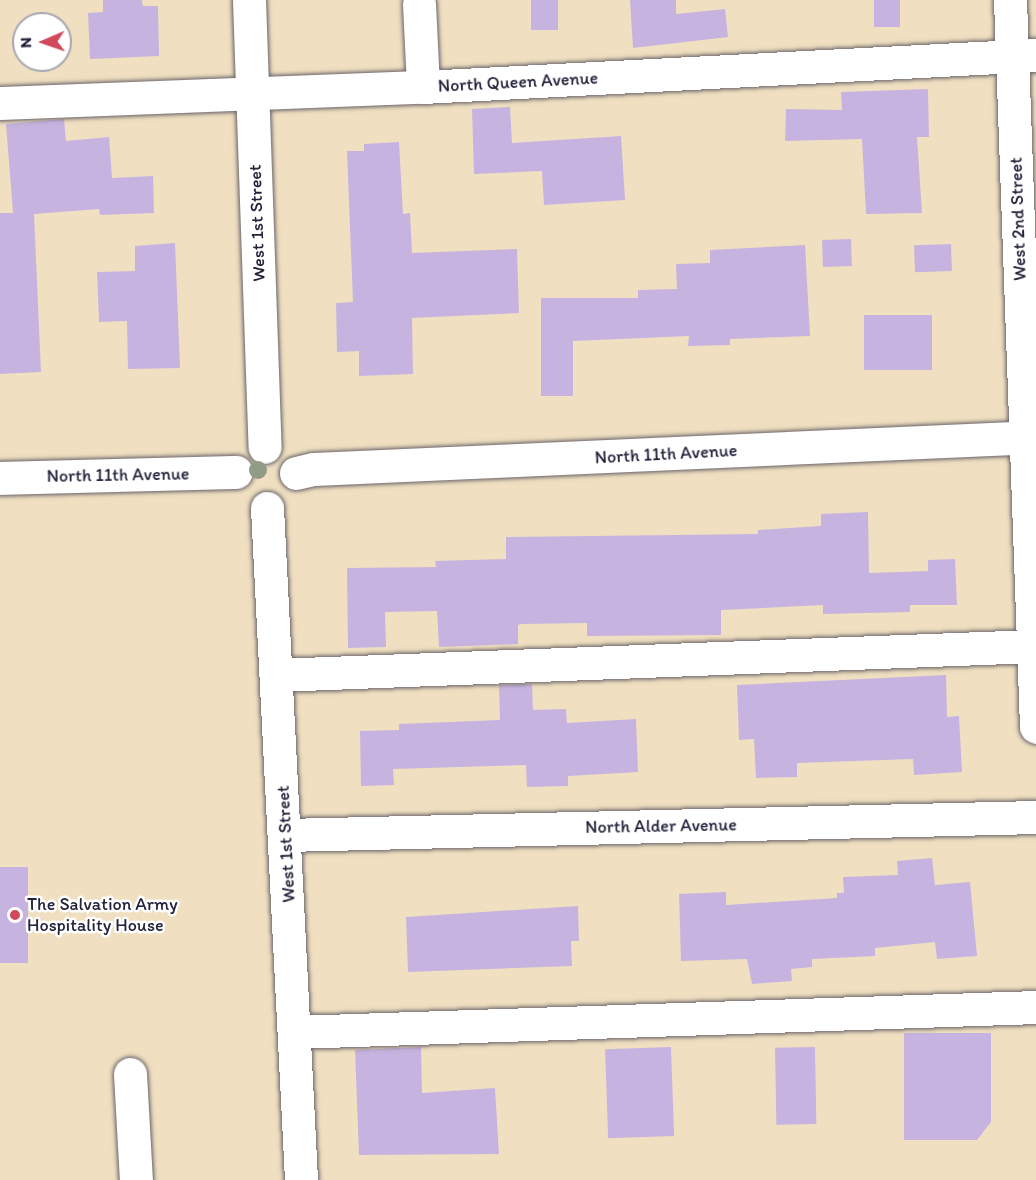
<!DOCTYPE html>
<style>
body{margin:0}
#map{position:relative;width:1036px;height:1180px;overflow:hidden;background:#f0e0c1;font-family:Itim,sans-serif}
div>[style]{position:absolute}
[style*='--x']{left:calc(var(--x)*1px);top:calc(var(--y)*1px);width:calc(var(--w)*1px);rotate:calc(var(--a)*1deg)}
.building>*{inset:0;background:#c7b3df;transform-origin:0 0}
.roads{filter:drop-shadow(0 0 2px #6a646a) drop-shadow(0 0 2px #6a646a)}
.minor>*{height:33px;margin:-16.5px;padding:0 16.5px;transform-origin:16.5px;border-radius:16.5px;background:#fff}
.trees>*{width:18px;height:18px;margin:-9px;border-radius:50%;background:#919c88}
.dots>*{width:16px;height:16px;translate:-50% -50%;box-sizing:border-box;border:3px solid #fff;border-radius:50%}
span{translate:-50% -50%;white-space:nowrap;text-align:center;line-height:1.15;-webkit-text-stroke:5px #fff;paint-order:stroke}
.street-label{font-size:18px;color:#22223b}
.poi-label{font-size:18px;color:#22223b}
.left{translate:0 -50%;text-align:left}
.north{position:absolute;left:12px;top:12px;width:60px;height:60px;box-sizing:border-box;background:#fff;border:2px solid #a7a7b1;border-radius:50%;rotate:268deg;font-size:16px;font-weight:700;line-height:24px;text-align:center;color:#22223b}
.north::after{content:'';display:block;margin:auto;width:21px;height:27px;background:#d1495b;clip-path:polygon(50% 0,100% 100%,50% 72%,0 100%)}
</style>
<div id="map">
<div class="building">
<i style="clip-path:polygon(103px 0,142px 0,143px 6px,158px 6px,159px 56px,90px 59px,88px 13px,103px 12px)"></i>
<i style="left:531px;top:0;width:27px;height:30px"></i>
<i style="clip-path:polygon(630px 0,676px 0,676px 14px,725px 9px,728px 37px,633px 48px)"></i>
<i style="left:874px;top:0;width:26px;height:27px"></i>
<i style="clip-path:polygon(928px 89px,929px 137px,917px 137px,922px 213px,866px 214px,862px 139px,785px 141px,786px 109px,842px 110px,841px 92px)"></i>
<i style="clip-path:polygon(510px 107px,512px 143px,621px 136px,625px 200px,544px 205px,542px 171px,474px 174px,472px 109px)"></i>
<i style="clip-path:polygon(64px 119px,66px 141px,109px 137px,112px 178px,153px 176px,154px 213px,100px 215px,99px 209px,34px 214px,41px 372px,0 374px,0 213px,13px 213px,6px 124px)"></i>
<i style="clip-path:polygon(399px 142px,403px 214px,410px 213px,412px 253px,517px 249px,519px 313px,412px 318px,413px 374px,359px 376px,359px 351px,337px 352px,336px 303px,353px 302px,347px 151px,364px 151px,364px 144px)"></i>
<i style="left:851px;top:239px;width:27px;height:29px;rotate:88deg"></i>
<i style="clip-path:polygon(175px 243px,180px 368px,128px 369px,127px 321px,99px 322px,97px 272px,135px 271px,135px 246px)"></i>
<i style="left:951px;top:244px;width:27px;height:37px;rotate:88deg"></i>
<i style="clip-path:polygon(805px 245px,810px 336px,730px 339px,730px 345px,688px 346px,689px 336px,573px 341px,573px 396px,541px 396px,541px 298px,638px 298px,638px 290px,677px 289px,676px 264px,710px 263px,710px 250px)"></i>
<i style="left:864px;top:315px;width:68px;height:55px"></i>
<i style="clip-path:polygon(868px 512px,869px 573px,928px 571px,928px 560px,955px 559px,957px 605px,910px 605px,910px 612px,823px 614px,823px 605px,721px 610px,721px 635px,587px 636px,587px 623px,521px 624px,518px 625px,518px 644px,439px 647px,437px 611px,385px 612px,386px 647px,348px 648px,347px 568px,436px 567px,435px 561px,506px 559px,506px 537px,758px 534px,758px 530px,821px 526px,821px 514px)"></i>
<i style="clip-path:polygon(946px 675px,947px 717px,959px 716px,962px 772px,914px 775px,913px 759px,797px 763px,797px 777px,756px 778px,754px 739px,739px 740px,737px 685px)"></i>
<i style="clip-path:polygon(532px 684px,533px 710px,566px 709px,567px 723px,636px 719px,638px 772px,568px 776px,568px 786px,527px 787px,526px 765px,393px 769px,394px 785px,361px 786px,360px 731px,399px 730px,399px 724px,500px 720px,499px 685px)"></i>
<i style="clip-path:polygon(932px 858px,935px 885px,970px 882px,977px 956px,937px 959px,935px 942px,875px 948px,875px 956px,812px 959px,812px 967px,791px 969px,792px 981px,752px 984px,747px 959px,681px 961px,679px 894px,726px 892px,726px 905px,837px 898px,837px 893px,844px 893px,843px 877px,898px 875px,897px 861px)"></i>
<i style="left:0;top:867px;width:28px;height:96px"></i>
<i style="clip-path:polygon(578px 906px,579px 941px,571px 941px,572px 966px,408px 972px,406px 917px)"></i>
<i style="clip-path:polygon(904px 1033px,991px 1033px,991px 1122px,977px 1140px,904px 1140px)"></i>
<i style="clip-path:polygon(421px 1047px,422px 1093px,495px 1088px,499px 1154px,359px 1155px,355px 1050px)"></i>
<i style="left:671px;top:1047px;width:89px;height:66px;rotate:88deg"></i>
<i style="left:815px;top:1047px;width:77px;height:40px;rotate:89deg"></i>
</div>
<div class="roads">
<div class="minor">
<i style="--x:249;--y:0;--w:447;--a:88"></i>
<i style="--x:1010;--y:0;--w:727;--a:87.95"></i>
<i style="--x:419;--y:4;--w:83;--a:87.2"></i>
<i style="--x:0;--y:103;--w:423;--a:-2.2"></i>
<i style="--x:423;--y:87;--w:614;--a:-2.99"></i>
<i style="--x:296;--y:473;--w:18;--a:-13"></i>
<i style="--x:314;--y:469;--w:723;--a:-2.54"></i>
<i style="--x:0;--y:478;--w:236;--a:-1.5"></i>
<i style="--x:267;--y:508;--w:673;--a:87.1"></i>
<i style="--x:276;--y:675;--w:758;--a:-2.19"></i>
<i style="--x:285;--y:835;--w:751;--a:-1.37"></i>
<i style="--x:295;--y:1032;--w:741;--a:-1.93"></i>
<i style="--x:130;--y:1074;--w:106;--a:86.8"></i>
</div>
</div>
<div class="trees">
<i style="left:258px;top:470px"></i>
</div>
<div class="dots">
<i style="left:15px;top:915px;background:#d1495b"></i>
</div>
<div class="street-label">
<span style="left:518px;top:82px;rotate:-3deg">North Queen Avenue</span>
<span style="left:1018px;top:219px;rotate:-92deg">West 2nd Street</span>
<span style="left:257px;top:223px;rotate:-92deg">West 1st Street</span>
<span style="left:666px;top:454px;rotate:-3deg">North 11th Avenue</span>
<span style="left:118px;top:475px;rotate:-1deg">North 11th Avenue</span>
<span style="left:661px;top:826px;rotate:-1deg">North Alder Avenue</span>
<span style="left:286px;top:844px;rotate:-93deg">West 1st Street</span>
</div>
<div class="poi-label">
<span class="left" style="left:27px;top:915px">The Salvation Army<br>Hospitality House</span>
</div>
<div class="north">N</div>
</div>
